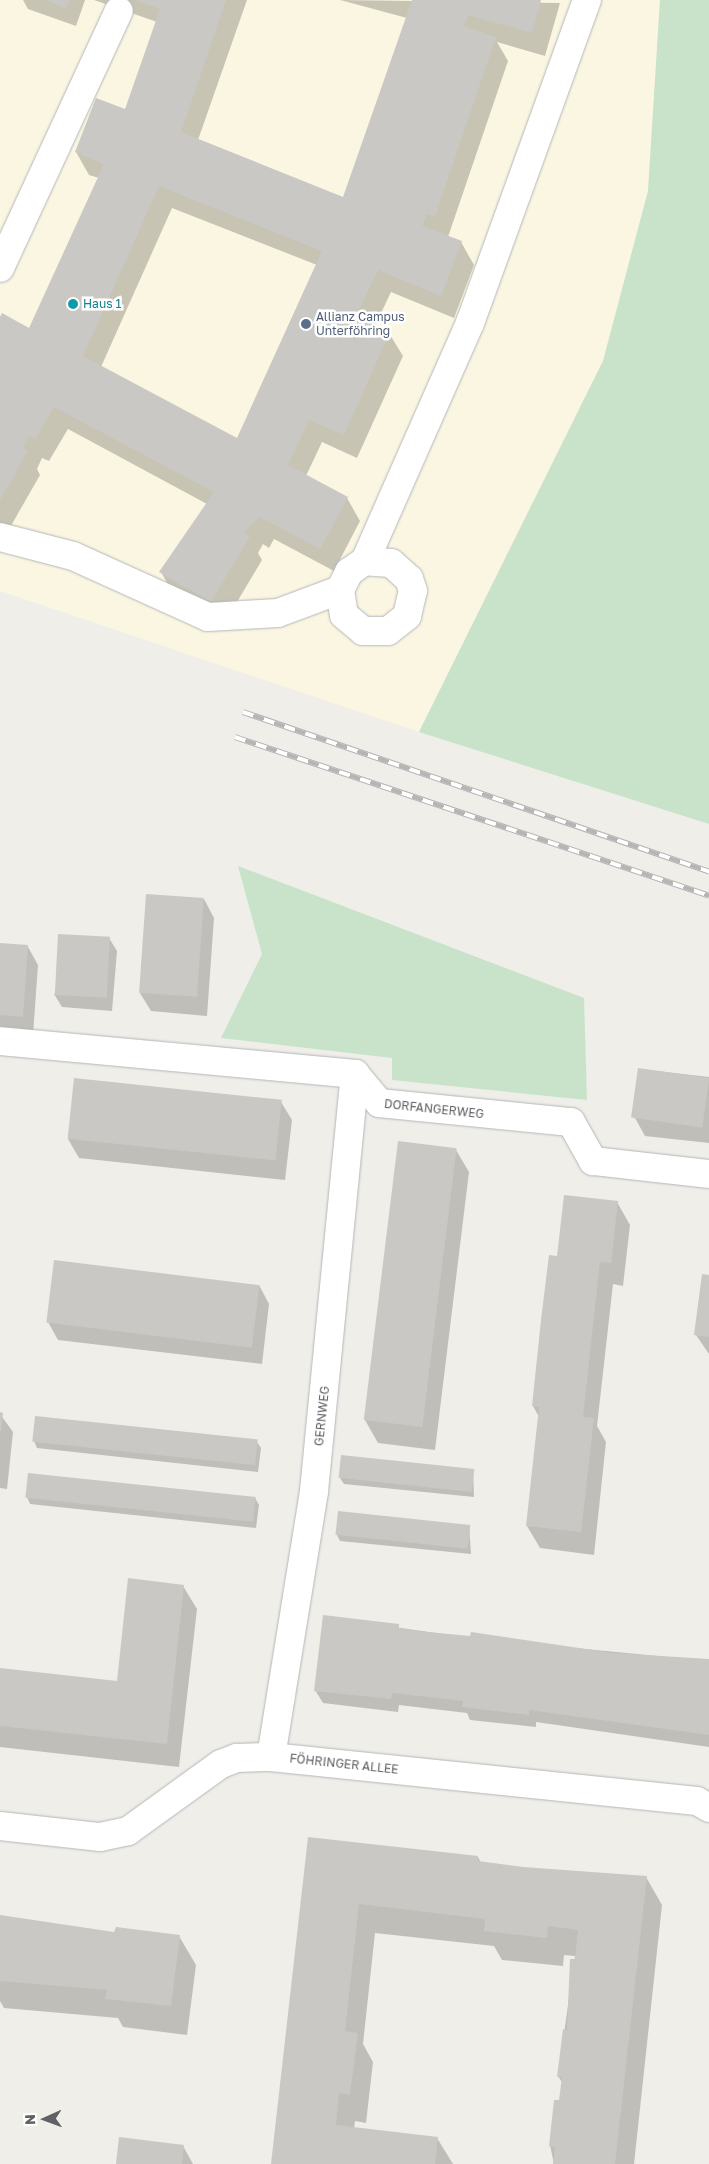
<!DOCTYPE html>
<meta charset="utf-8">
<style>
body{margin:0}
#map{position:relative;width:709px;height:2164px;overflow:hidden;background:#efeee8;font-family:"Golos Text",sans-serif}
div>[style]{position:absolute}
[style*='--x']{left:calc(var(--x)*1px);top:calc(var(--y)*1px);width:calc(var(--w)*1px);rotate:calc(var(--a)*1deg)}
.commercial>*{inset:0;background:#faf6e1}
.green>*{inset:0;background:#c8e3ca}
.shadow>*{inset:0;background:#0003}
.building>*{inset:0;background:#cac8c4;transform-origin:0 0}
.roads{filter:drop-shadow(0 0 1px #b4b6ba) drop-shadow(0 0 1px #b4b6ba)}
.minor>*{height:28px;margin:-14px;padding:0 14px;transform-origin:14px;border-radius:14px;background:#fff}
.rail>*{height:5.5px;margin-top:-2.75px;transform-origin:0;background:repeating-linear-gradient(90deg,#fff 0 11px,#b5b5b6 0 22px);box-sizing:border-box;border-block:1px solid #b5b5b6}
.dots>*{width:14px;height:14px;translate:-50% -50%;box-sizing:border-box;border:2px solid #fff;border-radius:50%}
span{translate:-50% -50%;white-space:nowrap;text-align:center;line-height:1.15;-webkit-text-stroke:5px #fff;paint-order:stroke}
.culture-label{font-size:12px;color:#0d838f}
.left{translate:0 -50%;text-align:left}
.service-label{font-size:12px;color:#4e5e75}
.street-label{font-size:12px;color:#5f6165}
.north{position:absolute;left:20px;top:2094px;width:50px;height:50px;-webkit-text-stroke:4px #fff;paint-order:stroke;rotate:268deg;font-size:14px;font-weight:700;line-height:20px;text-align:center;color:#5f6165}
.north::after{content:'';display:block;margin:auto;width:18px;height:22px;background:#5f6165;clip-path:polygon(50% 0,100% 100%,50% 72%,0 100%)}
</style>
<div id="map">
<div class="commercial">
<i style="clip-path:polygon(0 0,660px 0,648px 191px,603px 361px,419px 732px,0 591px)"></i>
</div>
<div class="green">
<i style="clip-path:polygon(660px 0,709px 0,709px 824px,419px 732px,603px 361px,648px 191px)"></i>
<i style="clip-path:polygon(238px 866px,584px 998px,587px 1100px,392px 1080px,392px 1058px,221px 1038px,262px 954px)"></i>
</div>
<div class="shadow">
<i style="clip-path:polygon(23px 0,85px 0,76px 26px,28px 9px)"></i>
<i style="clip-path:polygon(evenodd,94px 0,247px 0,198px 140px,344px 198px,407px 18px,340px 0,560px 3px,545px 56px,497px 42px,508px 61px,448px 237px,461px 242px,474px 265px,454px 318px,391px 292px,375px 326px,389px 333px,403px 356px,357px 458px,322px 442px,306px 476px,347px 498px,360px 521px,334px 571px,274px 539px,269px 548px,263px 544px,258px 553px,262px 560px,224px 624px,174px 595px,161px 572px,207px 504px,68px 429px,49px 461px,42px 458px,37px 469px,40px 475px,4px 538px,0 536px,0 319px,30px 329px,99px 178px,89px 175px,76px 152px,126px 111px,157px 22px,94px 0,172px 208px,317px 265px,237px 440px,101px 367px,172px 208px)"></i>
<i style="clip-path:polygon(204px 899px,214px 918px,207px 1016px,151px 1011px,140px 993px)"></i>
<i style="clip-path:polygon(109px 938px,117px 951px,112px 1011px,62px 1007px,54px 994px)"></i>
<i style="clip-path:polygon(0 945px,28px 947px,38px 965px,33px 1035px,0 1032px)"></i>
<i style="clip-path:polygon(639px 1069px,709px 1077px,709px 1143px,645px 1136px,635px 1118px)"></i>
<i style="clip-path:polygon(281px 1102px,292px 1120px,285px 1180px,79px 1158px,68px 1139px)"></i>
<i style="clip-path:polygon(456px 1150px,469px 1172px,435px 1450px,378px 1443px,365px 1420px)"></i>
<i style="clip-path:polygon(617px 1202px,630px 1225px,623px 1286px,613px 1284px,597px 1426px,606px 1442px,594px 1555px,540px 1548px,527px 1526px,539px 1417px,533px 1406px,543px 1320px)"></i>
<i style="clip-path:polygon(709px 1276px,709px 1354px,696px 1335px)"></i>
<i style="clip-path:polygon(259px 1285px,269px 1304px,262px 1364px,58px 1340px,48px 1322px)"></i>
<i style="clip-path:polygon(0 1414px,13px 1432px,7px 1489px,0 1488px)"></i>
<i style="clip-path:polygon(34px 1441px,257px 1442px,261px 1448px,258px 1472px,37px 1448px)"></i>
<i style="clip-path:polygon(473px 1469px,474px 1497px,344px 1484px,340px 1478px)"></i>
<i style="clip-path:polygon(27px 1497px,255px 1498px,259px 1505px,256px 1528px,30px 1504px)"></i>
<i style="clip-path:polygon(469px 1525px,471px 1554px,340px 1541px,337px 1535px)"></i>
<i style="clip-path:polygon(183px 1586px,197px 1609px,179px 1767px,0 1747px,0 1669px,118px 1682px)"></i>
<i style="clip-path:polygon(324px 1617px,471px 1638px,709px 1661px,709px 1747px,536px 1722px,536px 1727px,470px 1720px,467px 1713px,399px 1705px,398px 1712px,323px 1703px,315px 1690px)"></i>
<i style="clip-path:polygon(309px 1838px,478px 1857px,481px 1863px,523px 1868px,646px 1877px,662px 1905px,634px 2164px,554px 2164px,550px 2145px,560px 2101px,563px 2084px,558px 2076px,575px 1956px,564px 1955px,563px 1966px,502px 1960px,494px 1946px,375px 1933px,363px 2044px,373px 2062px,366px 2123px,355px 2121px,354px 2129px,437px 2138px,453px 2164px,273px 2164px)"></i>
<i style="clip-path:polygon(0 1916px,115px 1933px,179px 1936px,196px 1965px,187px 2035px,123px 2027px,118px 2018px,4px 2008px,0 2001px)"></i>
<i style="clip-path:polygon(183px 2146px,193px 2164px,117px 2164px)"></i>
</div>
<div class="building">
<i style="clip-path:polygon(45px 0,69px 0,66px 8px)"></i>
<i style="clip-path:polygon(evenodd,135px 0,226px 0,181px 132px,343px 197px,412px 0,541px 0,532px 33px,468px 15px,464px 26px,496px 37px,435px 216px,427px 214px,422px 226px,462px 241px,441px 296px,378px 270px,356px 316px,390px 332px,344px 435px,309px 420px,288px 465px,348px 497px,320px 549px,260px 517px,243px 533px,250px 536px,211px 602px,159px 572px,214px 492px,54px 407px,35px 439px,29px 436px,23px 448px,28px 451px,0 500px,0 317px,2px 313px,29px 328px,104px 164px,75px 152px,96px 98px,125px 109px,160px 9px,135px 0,159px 186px,322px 251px,237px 438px,83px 356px,159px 186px)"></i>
<i style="left:146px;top:894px;width:58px;height:99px;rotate:4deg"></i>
<i style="left:58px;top:934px;width:52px;height:61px;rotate:3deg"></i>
<i style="clip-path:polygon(0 943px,28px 945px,23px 1017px,0 1015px)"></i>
<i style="left:638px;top:1068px;width:72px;height:50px;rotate:8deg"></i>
<i style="left:74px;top:1078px;width:209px;height:61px;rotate:6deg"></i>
<i style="left:398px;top:1141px;width:59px;height:281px;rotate:7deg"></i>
<i style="clip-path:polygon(564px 1195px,618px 1201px,611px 1263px,600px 1262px,583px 1417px,594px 1418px,581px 1532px,526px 1526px,539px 1407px,532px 1406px,541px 1320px,549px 1255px,557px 1256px)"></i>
<i style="left:54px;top:1260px;width:207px;height:63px;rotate:7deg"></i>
<i style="clip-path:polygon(702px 1274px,709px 1275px,709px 1337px,694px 1335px)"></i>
<i style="clip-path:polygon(0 1412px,3px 1413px,1px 1431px,0 1431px)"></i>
<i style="left:35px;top:1416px;width:224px;height:26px;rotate:6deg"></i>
<i style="left:341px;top:1455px;width:134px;height:23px;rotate:6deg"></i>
<i style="left:28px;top:1473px;width:229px;height:25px;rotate:6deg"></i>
<i style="left:338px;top:1511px;width:133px;height:24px;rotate:6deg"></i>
<i style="clip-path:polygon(128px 1578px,184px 1585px,167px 1744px,0 1726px,0 1668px,117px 1681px)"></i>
<i style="clip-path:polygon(323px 1615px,399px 1624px,399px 1628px,417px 1631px,470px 1636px,471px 1632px,613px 1653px,709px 1659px,709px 1735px,529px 1710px,529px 1715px,462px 1707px,463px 1701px,392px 1693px,391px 1699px,314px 1691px)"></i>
<i style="clip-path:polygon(308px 1837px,478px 1856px,478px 1861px,523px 1867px,647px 1876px,615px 2164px,553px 2164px,555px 2147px,549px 2146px,554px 2100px,559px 2100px,562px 2077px,557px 2077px,563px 2029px,567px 2030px,570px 1959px,575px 1959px,578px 1930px,548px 1926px,547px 1938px,484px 1931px,485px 1919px,359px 1904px,345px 2031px,358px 2033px,350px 2095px,339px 2093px,336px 2125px,438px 2137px,435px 2164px,271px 2164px)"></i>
<i style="clip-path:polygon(0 1915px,114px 1932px,116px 1927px,180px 1935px,171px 2006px,105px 1999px,107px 1990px,0 1981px)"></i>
<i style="clip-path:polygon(119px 2137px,184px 2145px,182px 2164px,116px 2164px)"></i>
</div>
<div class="roads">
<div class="minor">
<i style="--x:0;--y:268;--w:283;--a:-65.2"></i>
<i style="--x:0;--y:537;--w:75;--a:14.6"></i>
<i style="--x:73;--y:556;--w:148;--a:24.3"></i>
<i style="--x:208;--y:617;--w:70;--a:-3.3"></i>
<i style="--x:278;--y:613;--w:66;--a:-20.4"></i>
<i style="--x:340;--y:590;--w:20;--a:-63"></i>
<i style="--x:349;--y:572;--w:19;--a:-35"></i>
<i style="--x:365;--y:561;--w:260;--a:-66.2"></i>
<i style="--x:470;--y:323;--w:344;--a:-70.1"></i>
<i style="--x:340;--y:590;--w:25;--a:81"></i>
<i style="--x:344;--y:615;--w:25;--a:40"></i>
<i style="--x:363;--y:631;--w:25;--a:0"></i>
<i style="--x:388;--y:631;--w:24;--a:-38"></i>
<i style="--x:407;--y:616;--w:26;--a:-77"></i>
<i style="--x:413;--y:591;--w:13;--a:-108"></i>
<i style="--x:409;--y:579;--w:24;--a:-138"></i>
<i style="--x:391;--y:563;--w:26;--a:-176"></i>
<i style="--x:0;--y:1041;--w:357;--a:5.3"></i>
<i style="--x:355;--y:1074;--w:38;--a:50"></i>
<i style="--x:379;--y:1103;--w:193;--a:5.7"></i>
<i style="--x:571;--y:1122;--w:45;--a:60.6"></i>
<i style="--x:593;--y:1161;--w:117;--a:6.4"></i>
<i style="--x:271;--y:1757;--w:269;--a:-80.8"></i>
<i style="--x:314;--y:1491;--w:419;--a:-84.4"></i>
<i style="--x:0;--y:1826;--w:101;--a:6.3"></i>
<i style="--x:100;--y:1837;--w:29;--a:-12"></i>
<i style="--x:128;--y:1831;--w:115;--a:-35.8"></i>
<i style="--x:221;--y:1764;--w:17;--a:-21"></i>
<i style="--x:237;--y:1758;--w:34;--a:-2"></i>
<i style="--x:271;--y:1757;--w:428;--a:5.9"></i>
<i style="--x:697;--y:1801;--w:14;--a:30"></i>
</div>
</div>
<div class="rail">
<i style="--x:243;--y:712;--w:493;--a:18.9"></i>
<i style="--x:235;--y:737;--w:500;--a:18.5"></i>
</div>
<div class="dots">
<i style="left:73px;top:304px;background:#0f9aa8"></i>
<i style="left:306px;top:324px;background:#5c6f8a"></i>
</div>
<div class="culture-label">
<span class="left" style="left:83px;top:304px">Haus 1</span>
</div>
<div class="service-label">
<span class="left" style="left:316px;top:324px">Allianz Campus<br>Unterföhring</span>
</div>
<div class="street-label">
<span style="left:434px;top:1109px;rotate:6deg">DORFANGERWEG</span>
<span style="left:322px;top:1416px;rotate:-84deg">GERNWEG</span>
<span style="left:344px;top:1764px;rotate:6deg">FÖHRINGER ALLEE</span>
</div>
<div class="north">N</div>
</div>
